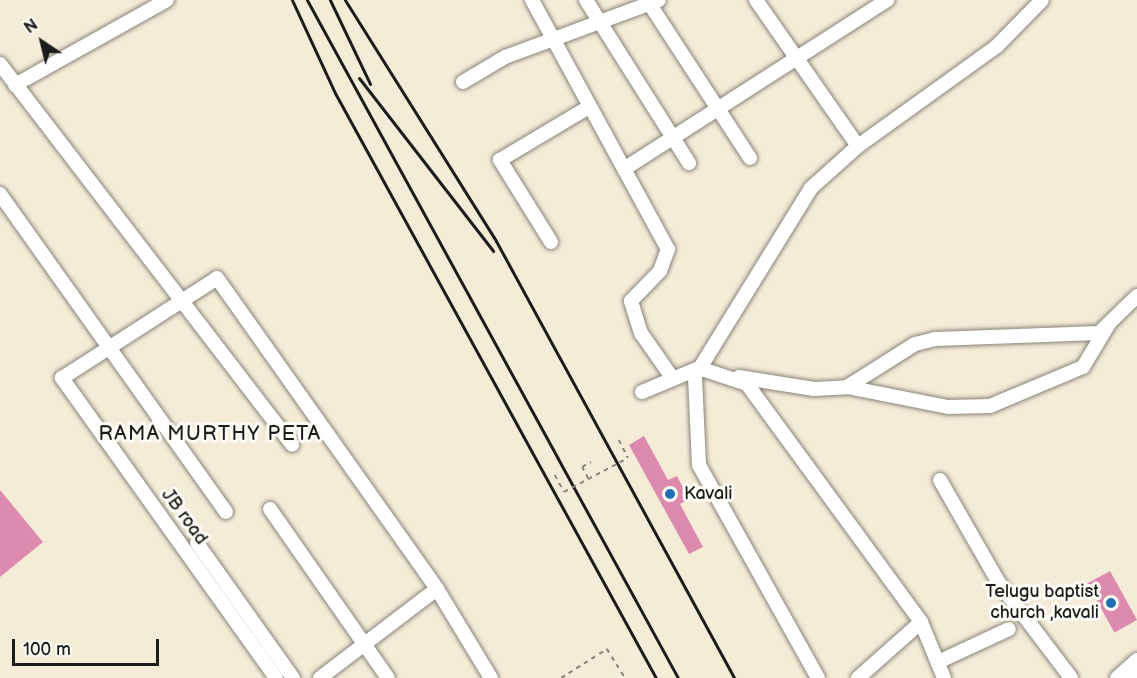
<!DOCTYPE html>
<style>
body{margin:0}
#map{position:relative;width:1137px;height:678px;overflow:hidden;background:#f4ecd7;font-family:"Balsamiq Sans",sans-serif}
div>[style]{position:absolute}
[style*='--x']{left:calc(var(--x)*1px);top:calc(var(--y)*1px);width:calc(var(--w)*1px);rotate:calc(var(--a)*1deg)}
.building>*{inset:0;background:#dc8baf;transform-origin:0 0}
.path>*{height:1.5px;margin-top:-0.75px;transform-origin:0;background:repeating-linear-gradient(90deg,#88847a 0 4.5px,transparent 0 9px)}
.roads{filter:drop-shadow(0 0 2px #88847a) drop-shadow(0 0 2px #88847a)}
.minor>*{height:14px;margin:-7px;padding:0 7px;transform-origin:7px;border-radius:7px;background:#fff}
.highway>*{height:20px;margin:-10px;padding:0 10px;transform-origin:10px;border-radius:10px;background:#fff}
.rail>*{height:3px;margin:-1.5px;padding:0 1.5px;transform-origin:1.5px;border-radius:1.5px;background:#1c1c1c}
.path-bridge>*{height:1.5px;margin-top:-0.75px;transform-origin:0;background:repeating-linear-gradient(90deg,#88847a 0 4.5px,transparent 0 9px)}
.dots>*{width:16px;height:16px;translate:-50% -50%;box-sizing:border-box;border:3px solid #fdfcf7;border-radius:50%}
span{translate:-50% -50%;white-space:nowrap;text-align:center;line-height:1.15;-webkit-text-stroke:6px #fdfcf7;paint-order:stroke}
.poi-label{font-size:18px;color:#1c1c1c}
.left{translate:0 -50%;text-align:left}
.right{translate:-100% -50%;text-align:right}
.street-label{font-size:18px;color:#1c1c1c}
.neighbourhood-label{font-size:20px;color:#1c1c1c;letter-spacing:1.5px}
.north{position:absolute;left:12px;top:12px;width:60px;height:60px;-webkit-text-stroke:4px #fdfcf7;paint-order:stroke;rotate:325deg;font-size:16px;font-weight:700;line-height:24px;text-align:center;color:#1c1c1c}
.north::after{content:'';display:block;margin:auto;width:21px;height:27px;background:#1c1c1c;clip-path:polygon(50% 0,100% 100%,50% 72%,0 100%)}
.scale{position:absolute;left:12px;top:639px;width:147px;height:27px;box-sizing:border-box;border:3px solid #1c1c1c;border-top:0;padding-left:8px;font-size:18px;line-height:21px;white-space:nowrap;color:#1c1c1c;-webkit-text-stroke:4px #fdfcf7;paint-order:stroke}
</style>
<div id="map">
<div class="building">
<i style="clip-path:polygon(644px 436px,668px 480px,677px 476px,689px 499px,680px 504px,703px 547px,689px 554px,629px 445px)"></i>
<i style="clip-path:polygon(0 490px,43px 542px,0 577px)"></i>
<i style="left:1110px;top:571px;width:56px;height:26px;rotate:61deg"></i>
</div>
<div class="path">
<i style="--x:619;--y:440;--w:20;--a:63"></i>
<i style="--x:555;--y:475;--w:19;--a:62"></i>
<i style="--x:588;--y:479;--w:13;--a:-117"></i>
<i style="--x:582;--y:467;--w:10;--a:-29"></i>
<i style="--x:561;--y:678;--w:54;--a:-32.2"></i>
<i style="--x:607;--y:649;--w:34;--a:58"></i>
</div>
<div class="roads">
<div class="minor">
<i style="--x:532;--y:0;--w:284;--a:61.4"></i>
<i style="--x:668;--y:249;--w:23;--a:110"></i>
<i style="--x:660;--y:271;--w:42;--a:134"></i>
<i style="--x:631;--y:301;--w:34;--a:73"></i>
<i style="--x:641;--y:333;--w:52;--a:55.1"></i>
<i style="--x:586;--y:0;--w:193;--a:57.7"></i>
<i style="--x:756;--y:0;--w:178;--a:55.1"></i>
<i style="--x:649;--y:3;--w:185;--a:56.9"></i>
<i style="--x:0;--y:64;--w:480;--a:52.5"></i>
<i style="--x:463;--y:82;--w:49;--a:-30.8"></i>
<i style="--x:505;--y:57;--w:164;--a:-20.3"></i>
<i style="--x:15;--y:85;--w:174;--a:-29.2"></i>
<i style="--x:624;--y:169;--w:313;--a:-32.7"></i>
<i style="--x:0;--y:194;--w:390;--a:54.6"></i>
<i style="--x:551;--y:242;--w:97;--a:-121.9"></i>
<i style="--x:500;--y:160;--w:104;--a:-30.8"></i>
<i style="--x:739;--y:377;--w:76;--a:9.1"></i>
<i style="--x:814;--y:389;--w:33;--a:-3"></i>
<i style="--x:847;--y:387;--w:103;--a:11.2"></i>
<i style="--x:948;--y:407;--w:42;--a:-1.4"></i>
<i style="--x:990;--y:406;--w:101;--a:-22.8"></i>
<i style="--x:1083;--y:367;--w:52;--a:-59"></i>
<i style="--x:847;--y:387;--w:80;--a:-32.3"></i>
<i style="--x:915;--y:344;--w:21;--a:-14"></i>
<i style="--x:935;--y:339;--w:164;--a:-2.1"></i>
<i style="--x:1099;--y:333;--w:53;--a:-44.2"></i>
<i style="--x:642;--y:392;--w:62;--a:-22.8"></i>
<i style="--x:699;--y:368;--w:51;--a:18.4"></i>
<i style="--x:747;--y:384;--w:295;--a:53.8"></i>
<i style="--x:921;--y:622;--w:61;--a:67.7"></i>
<i style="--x:940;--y:480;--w:119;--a:60.2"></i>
<i style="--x:999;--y:583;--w:119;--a:52.8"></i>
<i style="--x:270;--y:509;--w:206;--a:55.1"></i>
<i style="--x:197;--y:543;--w:166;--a:54.6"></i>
<i style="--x:938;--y:662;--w:78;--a:-24.9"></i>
<i style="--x:276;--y:678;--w:369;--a:-125.5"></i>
<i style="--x:62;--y:378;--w:184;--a:-32.8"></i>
<i style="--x:217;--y:278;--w:381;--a:54.7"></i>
<i style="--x:437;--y:589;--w:104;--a:58.8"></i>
<i style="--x:320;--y:678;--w:147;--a:-37.3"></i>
<i style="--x:818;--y:678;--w:244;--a:-119.2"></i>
<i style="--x:699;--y:465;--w:89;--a:-92.6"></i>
<i style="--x:695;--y:376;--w:221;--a:-58.3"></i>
<i style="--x:811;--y:188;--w:63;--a:-41.8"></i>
<i style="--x:858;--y:146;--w:171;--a:-35.7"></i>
<i style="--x:997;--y:46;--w:64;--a:-45.6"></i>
<i style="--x:858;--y:678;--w:84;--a:-41.6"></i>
<i style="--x:1117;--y:678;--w:27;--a:-42"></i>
</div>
<div class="highway">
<i style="--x:1136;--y:678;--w:1;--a:0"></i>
</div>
</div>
<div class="rail">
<i style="--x:292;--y:0;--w:102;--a:65.2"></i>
<i style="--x:335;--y:93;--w:667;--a:61.25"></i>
<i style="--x:307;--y:0;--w:773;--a:61.31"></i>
<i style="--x:330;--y:0;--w:93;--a:64.5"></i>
<i style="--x:345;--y:0;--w:284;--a:57.9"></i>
<i style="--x:496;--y:241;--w:498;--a:61.4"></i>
<i style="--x:359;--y:78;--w:219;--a:52.2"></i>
</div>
<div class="path-bridge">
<i style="--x:564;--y:492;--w:72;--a:-28"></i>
</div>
<div class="dots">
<i style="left:670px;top:494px;background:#1f6fb2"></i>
<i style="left:1111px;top:603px;background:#1f6fb2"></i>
</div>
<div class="poi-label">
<span class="left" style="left:684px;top:494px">Kavali</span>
<span class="right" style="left:1099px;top:603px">Telugu baptist<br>church ,kavali</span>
</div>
<div class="street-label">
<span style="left:184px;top:517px;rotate:54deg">JB road</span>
</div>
<div class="neighbourhood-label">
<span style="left:210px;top:434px">RAMA MURTHY PETA</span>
</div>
<div class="north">N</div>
<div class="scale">100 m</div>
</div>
